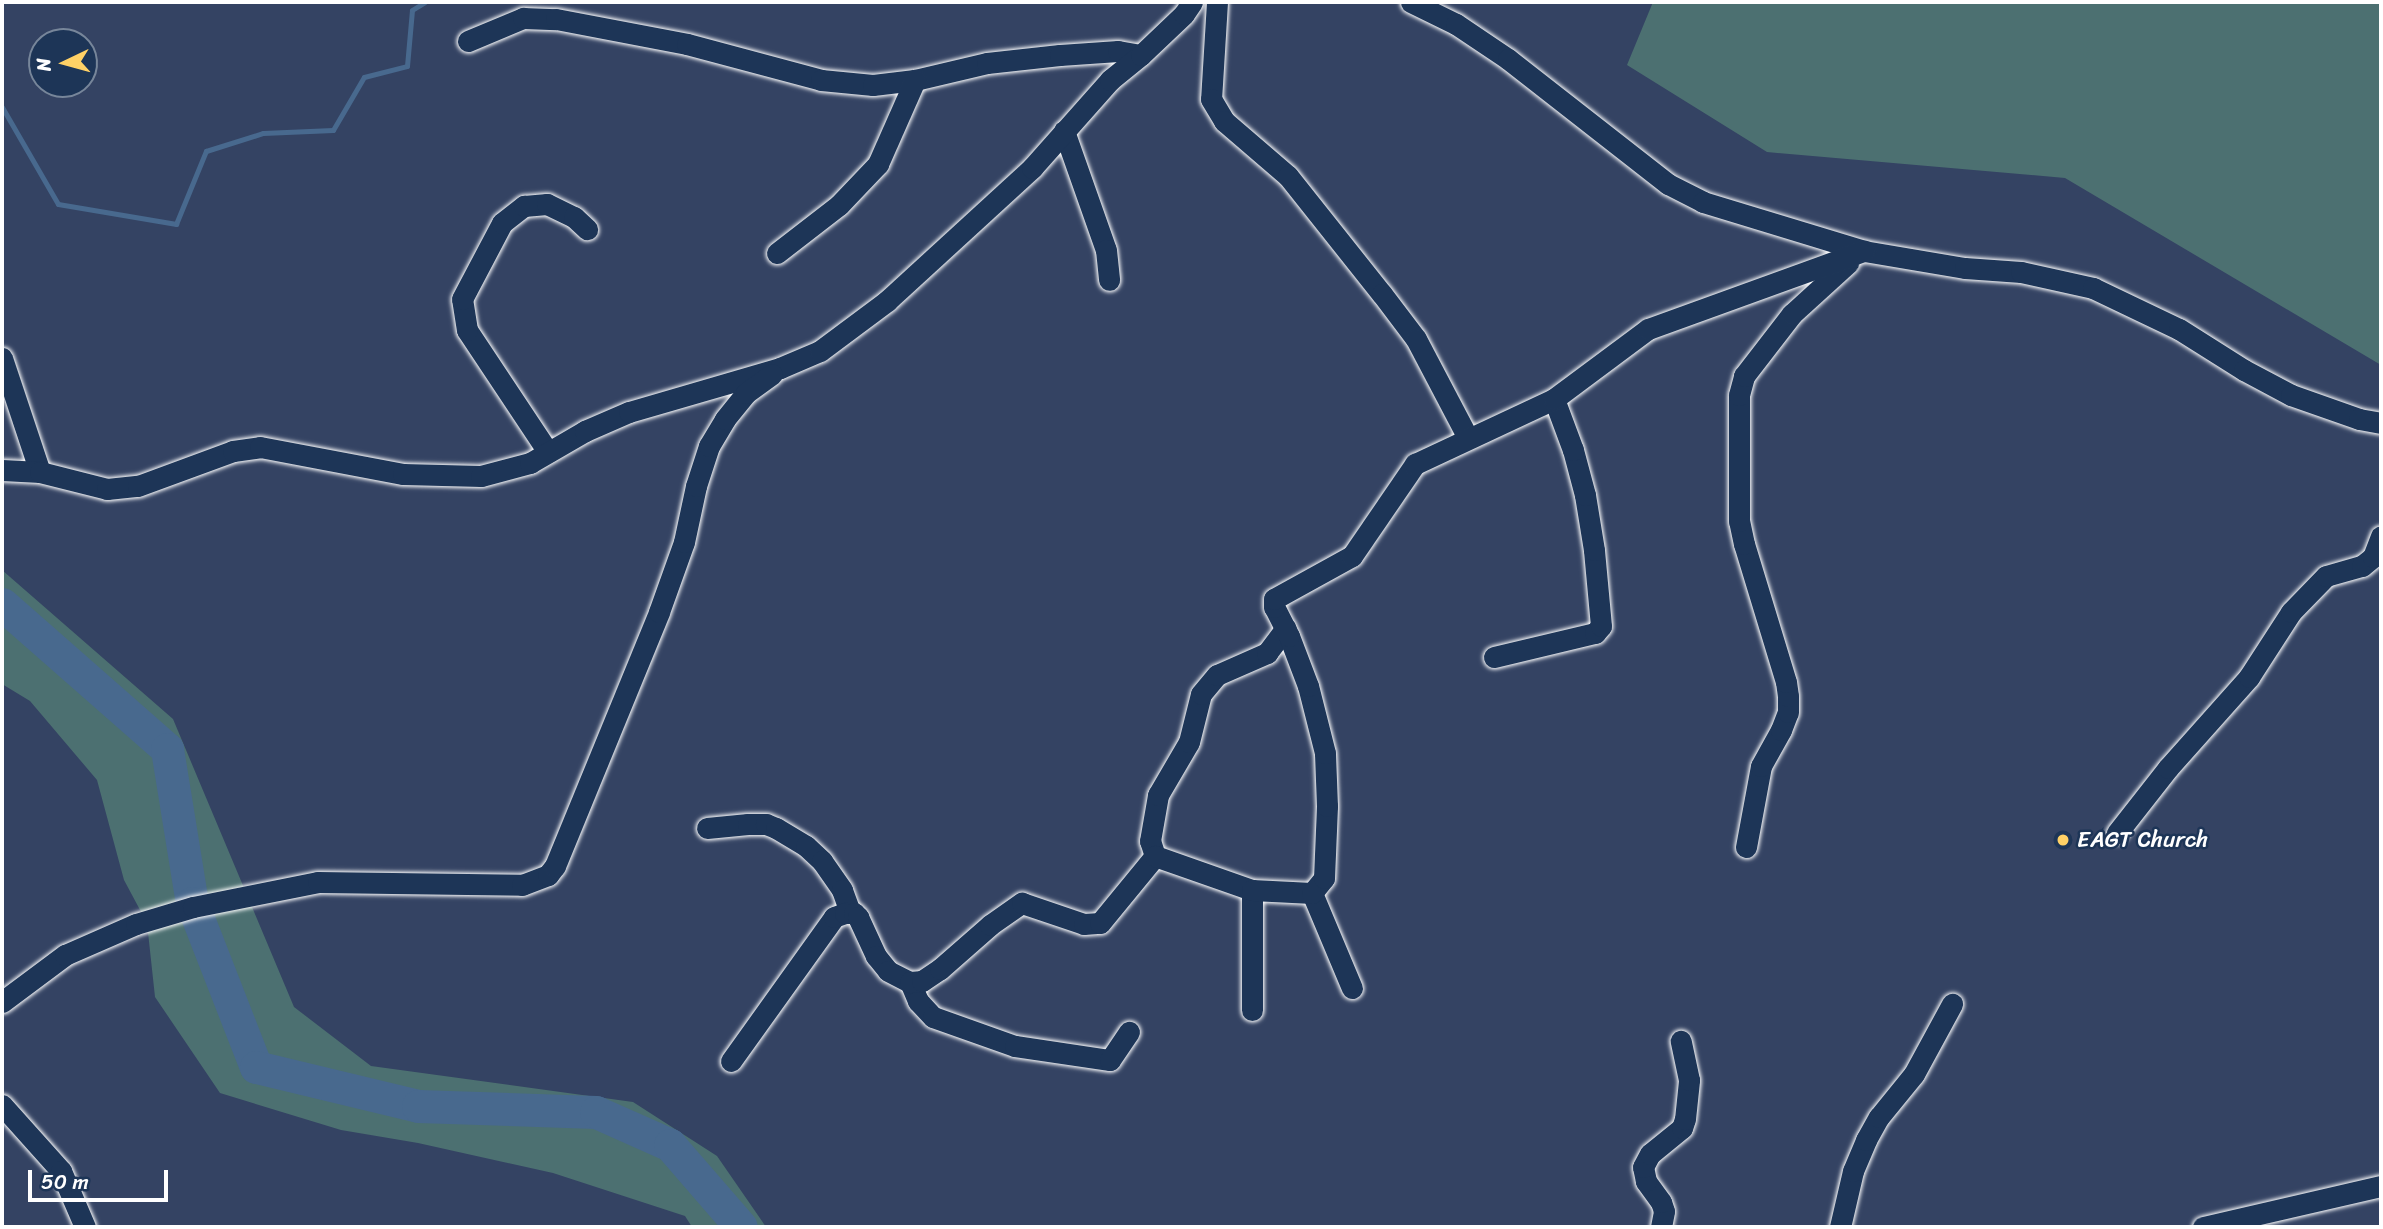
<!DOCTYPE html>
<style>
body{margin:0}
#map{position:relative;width:2383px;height:1229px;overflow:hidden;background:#344363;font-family:Sriracha,sans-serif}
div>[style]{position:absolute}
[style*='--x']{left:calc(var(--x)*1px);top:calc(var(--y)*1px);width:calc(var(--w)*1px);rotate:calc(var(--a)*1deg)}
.green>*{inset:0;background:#4c7071}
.stream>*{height:5px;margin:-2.5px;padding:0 2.5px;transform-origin:2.5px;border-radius:2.5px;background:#48698e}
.river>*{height:33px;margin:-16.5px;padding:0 16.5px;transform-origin:16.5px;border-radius:16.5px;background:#48698e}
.roads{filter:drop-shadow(0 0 2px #fff) drop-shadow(0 0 2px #fff)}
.minor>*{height:21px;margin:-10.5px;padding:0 10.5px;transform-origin:10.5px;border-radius:10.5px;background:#1d3557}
.dots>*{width:19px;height:19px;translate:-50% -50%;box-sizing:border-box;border:4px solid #1d3557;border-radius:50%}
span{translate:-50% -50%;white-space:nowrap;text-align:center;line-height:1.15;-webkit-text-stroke:5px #1d3557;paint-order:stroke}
.poi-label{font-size:23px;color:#fff}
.left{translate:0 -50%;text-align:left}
.frame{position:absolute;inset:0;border:4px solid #fff;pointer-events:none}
.north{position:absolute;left:28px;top:28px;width:70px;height:70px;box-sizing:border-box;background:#1d3557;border:2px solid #77869a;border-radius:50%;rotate:265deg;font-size:19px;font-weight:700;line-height:28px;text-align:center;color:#fff}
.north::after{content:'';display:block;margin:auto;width:24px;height:32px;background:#ffd166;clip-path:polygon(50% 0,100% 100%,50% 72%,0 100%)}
.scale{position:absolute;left:28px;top:1170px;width:140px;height:32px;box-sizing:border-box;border:4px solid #fff;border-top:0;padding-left:9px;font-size:21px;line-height:24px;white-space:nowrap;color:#fff;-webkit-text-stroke:5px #1d3557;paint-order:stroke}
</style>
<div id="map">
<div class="green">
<i style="clip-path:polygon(1653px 2px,2381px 2px,2381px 365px,2065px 178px,1767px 152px,1627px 65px)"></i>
<i style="clip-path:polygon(2px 570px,173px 719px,294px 1007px,371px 1066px,633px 1102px,717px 1156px,766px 1227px,692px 1227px,685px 1216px,553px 1173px,418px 1143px,341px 1130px,220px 1093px,155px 997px,147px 923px,124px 880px,97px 780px,30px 701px,2px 684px)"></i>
</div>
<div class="stream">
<i style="--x:2;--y:107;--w:112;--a:60"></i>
<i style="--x:58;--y:204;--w:120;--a:9.6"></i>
<i style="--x:176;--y:224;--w:79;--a:-67.7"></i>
<i style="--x:206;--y:151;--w:60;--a:-17.5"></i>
<i style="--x:263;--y:133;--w:70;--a:-2.5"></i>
<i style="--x:333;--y:130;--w:61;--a:-59.7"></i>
<i style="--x:364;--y:77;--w:44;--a:-14.3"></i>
<i style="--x:407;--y:66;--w:56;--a:-84.9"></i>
<i style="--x:412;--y:10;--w:15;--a:-32"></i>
</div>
<div class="river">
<i style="--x:2;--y:604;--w:220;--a:41.3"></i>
<i style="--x:167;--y:749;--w:156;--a:80.8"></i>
<i style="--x:192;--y:903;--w:176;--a:68.7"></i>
<i style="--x:256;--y:1067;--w:167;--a:13.5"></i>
<i style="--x:418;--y:1106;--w:178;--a:1.9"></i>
<i style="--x:596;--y:1112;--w:81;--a:24"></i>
<i style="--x:670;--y:1145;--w:108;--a:49.1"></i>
</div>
<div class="roads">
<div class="minor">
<i style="--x:1217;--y:2;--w:97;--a:93.5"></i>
<i style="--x:1211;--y:99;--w:26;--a:59"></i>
<i style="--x:1224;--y:121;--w:84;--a:40.7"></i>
<i style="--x:1288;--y:176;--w:151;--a:51.5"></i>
<i style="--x:1382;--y:294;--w:56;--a:52.9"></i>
<i style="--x:1416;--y:339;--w:112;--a:62.3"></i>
<i style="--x:1411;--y:2;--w:50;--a:26.1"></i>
<i style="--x:1456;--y:24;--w:63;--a:33.9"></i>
<i style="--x:1508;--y:59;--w:203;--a:38"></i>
<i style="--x:1668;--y:184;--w:39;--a:27"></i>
<i style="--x:1703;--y:202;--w:168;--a:16.9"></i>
<i style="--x:1864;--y:251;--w:102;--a:9.6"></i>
<i style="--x:1965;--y:268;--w:56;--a:4.1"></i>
<i style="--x:2021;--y:272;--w:74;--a:12.5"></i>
<i style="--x:2093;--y:288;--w:95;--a:25.5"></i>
<i style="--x:2179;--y:329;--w:77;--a:32.2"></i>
<i style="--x:2244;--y:370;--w:53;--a:28"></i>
<i style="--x:2291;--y:395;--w:72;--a:19.4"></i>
<i style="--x:2359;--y:419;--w:22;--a:10"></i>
<i style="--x:468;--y:41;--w:60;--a:-22.7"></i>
<i style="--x:523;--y:18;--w:33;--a:2"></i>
<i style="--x:556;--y:19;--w:133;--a:10.8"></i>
<i style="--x:687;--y:44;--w:139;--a:15"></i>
<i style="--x:821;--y:80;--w:52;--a:5.5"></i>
<i style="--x:873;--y:85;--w:42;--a:-6.8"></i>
<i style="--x:915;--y:80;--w:74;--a:-13.3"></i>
<i style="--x:987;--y:63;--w:73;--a:-6.3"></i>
<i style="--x:1060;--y:55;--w:58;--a:-3.9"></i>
<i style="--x:1118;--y:51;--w:23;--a:10"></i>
<i style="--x:1064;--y:131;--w:126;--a:70.6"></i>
<i style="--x:1106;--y:250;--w:30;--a:84"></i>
<i style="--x:777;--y:253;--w:78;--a:-37.7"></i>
<i style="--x:839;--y:205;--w:57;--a:-46.4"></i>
<i style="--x:878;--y:164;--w:92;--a:-66.2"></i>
<i style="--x:2;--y:358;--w:120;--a:71.6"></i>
<i style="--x:548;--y:452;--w:146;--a:-123.6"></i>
<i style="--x:467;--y:330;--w:31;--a:-99"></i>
<i style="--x:462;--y:299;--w:86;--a:-62.2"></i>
<i style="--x:502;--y:223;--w:28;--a:-38"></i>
<i style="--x:524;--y:206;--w:23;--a:-5"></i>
<i style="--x:547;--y:204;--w:30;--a:26"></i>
<i style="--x:574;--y:217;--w:18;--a:43"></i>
<i style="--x:2;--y:470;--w:38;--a:3"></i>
<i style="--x:40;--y:472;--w:69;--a:14.2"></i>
<i style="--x:107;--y:489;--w:31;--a:-6"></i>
<i style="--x:138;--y:486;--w:101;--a:-20.2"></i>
<i style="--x:233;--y:451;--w:27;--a:-8"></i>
<i style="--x:260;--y:447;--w:146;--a:10.7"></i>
<i style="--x:403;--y:474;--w:78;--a:1.5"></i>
<i style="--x:481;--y:476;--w:51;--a:-14.9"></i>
<i style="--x:530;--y:463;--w:64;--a:-30.2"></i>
<i style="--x:585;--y:431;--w:48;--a:-23.4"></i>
<i style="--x:629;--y:412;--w:157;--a:-16.2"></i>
<i style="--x:780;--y:368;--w:43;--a:-23"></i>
<i style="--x:820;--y:351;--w:84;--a:-36.7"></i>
<i style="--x:887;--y:301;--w:197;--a:-42.5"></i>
<i style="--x:1032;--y:168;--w:118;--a:-48.4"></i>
<i style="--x:1110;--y:80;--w:40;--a:-39"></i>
<i style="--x:1141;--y:55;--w:59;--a:-43.6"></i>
<i style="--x:1184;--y:14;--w:14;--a:-56"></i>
<i style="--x:1494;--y:657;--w:104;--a:-13.4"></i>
<i style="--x:1595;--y:633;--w:9;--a:-49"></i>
<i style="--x:1601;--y:626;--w:76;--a:-95.3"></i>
<i style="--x:1594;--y:550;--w:56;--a:-99.3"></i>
<i style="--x:1585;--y:495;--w:47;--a:-104.9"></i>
<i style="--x:1573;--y:450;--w:54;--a:-110.4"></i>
<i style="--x:707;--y:828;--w:41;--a:-5.6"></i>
<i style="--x:748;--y:824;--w:18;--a:0"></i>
<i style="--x:766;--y:824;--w:11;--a:22"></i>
<i style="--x:776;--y:828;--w:35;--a:31"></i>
<i style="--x:806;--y:846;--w:22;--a:43"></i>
<i style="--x:822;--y:861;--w:35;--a:55"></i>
<i style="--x:842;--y:890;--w:23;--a:70"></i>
<i style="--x:2117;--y:833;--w:83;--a:-51.9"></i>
<i style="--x:2168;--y:768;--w:122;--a:-48.3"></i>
<i style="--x:2249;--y:677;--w:77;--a:-57.1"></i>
<i style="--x:2291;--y:612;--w:50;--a:-45.8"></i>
<i style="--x:2326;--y:576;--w:37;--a:-16"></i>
<i style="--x:2362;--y:566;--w:14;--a:-39"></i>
<i style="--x:2373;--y:557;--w:22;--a:-69"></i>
<i style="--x:1746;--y:847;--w:82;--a:-79.5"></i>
<i style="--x:1761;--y:766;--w:41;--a:-60.9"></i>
<i style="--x:1781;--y:730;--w:19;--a:-69"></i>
<i style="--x:1788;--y:712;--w:16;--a:-90"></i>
<i style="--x:1788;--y:696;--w:14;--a:-98"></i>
<i style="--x:1786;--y:682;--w:144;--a:-106.9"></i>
<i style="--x:1744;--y:544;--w:24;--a:-102"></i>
<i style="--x:1739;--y:521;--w:126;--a:-90"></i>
<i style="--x:1739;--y:395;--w:20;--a:-75"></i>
<i style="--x:1744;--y:376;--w:78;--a:-52.3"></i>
<i style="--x:1792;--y:314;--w:76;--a:-42.3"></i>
<i style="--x:1155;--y:856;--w:16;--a:-108"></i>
<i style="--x:1150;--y:841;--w:47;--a:-80.1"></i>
<i style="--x:1158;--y:795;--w:61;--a:-59.7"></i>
<i style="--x:1189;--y:742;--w:49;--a:-76"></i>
<i style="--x:1201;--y:694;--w:25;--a:-50"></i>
<i style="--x:1217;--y:675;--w:55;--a:-23.7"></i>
<i style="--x:1267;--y:653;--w:31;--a:-53"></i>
<i style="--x:1252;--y:890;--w:120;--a:90"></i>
<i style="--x:1312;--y:893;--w:103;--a:67.2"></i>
<i style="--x:910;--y:982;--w:21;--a:67"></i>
<i style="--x:918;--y:1001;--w:22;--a:47"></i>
<i style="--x:933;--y:1017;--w:87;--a:19.5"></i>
<i style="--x:1015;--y:1046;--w:96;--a:8.4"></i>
<i style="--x:1110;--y:1060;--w:34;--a:-56"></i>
<i style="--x:2;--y:1002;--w:79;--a:-36.7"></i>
<i style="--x:65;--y:955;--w:77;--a:-23.6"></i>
<i style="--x:136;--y:924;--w:59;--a:-16.6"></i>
<i style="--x:193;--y:907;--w:127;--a:-11.3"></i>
<i style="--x:318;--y:882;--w:204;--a:0.8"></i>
<i style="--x:522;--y:885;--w:28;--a:-21"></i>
<i style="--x:548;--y:875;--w:11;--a:-52"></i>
<i style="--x:555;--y:866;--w:274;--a:-67.7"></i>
<i style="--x:659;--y:612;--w:74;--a:-70.3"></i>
<i style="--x:684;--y:542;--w:57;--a:-77.9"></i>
<i style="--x:696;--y:486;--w:42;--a:-72"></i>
<i style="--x:709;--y:446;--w:31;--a:-59"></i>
<i style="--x:725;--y:419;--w:33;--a:-51"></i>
<i style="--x:746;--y:393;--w:32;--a:-36"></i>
<i style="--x:731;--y:1061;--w:177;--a:-54.4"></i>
<i style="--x:834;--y:917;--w:12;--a:-20"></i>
<i style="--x:845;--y:913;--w:9;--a:0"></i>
<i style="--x:854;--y:913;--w:6;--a:45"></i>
<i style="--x:858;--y:917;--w:43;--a:65.2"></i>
<i style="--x:876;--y:956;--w:19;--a:51"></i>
<i style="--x:888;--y:971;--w:25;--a:27"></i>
<i style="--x:910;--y:982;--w:12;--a:-5"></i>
<i style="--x:922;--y:981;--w:22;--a:-34"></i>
<i style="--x:940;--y:969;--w:67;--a:-41.3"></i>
<i style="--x:990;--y:925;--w:39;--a:-35"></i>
<i style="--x:1022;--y:903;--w:65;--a:18.7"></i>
<i style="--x:1084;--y:924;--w:16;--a:-4"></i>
<i style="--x:1100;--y:923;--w:87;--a:-50.6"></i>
<i style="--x:1155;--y:856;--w:103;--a:19.3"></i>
<i style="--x:1252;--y:890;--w:60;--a:2.9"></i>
<i style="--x:1312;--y:893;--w:19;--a:-51"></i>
<i style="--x:1324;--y:878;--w:72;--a:-87.6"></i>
<i style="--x:1327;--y:806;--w:53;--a:-92.2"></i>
<i style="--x:1325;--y:753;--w:69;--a:-104.2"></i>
<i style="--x:1308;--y:686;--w:53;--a:-110.8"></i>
<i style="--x:1289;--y:636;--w:33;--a:-117"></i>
<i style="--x:1274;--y:607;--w:8;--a:-90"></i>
<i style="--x:1274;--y:599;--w:89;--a:-28.9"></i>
<i style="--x:1352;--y:556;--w:112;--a:-55.6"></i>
<i style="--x:1415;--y:464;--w:153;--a:-25.1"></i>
<i style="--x:1554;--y:399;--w:117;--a:-36.7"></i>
<i style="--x:1648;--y:329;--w:230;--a:-19.9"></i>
<i style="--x:2;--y:1105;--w:89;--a:48.2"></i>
<i style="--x:61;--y:1171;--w:61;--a:66.8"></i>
<i style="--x:1661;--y:1227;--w:16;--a:-79"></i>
<i style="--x:1664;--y:1211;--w:9;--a:-108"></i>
<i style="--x:1661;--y:1202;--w:26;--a:-126"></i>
<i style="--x:1646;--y:1181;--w:14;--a:-102"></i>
<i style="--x:1643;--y:1167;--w:15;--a:-62"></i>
<i style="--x:1650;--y:1154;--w:41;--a:-39.1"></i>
<i style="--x:1682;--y:1128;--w:9;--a:-72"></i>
<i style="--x:1685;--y:1119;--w:39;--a:-84"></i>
<i style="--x:1689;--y:1080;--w:40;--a:-102"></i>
<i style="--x:1840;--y:1227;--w:57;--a:-76.9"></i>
<i style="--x:1853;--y:1171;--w:34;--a:-67"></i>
<i style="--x:1866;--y:1140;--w:26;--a:-61"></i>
<i style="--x:1879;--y:1117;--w:55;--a:-50.9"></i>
<i style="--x:1914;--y:1074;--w:80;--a:-61.5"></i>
<i style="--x:2203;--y:1227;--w:183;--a:-13"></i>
</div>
</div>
<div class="dots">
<i style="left:2063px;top:840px;background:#ffd166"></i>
</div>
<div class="poi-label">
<span class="left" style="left:2077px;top:840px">EAGT Church</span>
</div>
<div class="frame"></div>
<div class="north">N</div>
<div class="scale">50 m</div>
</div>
